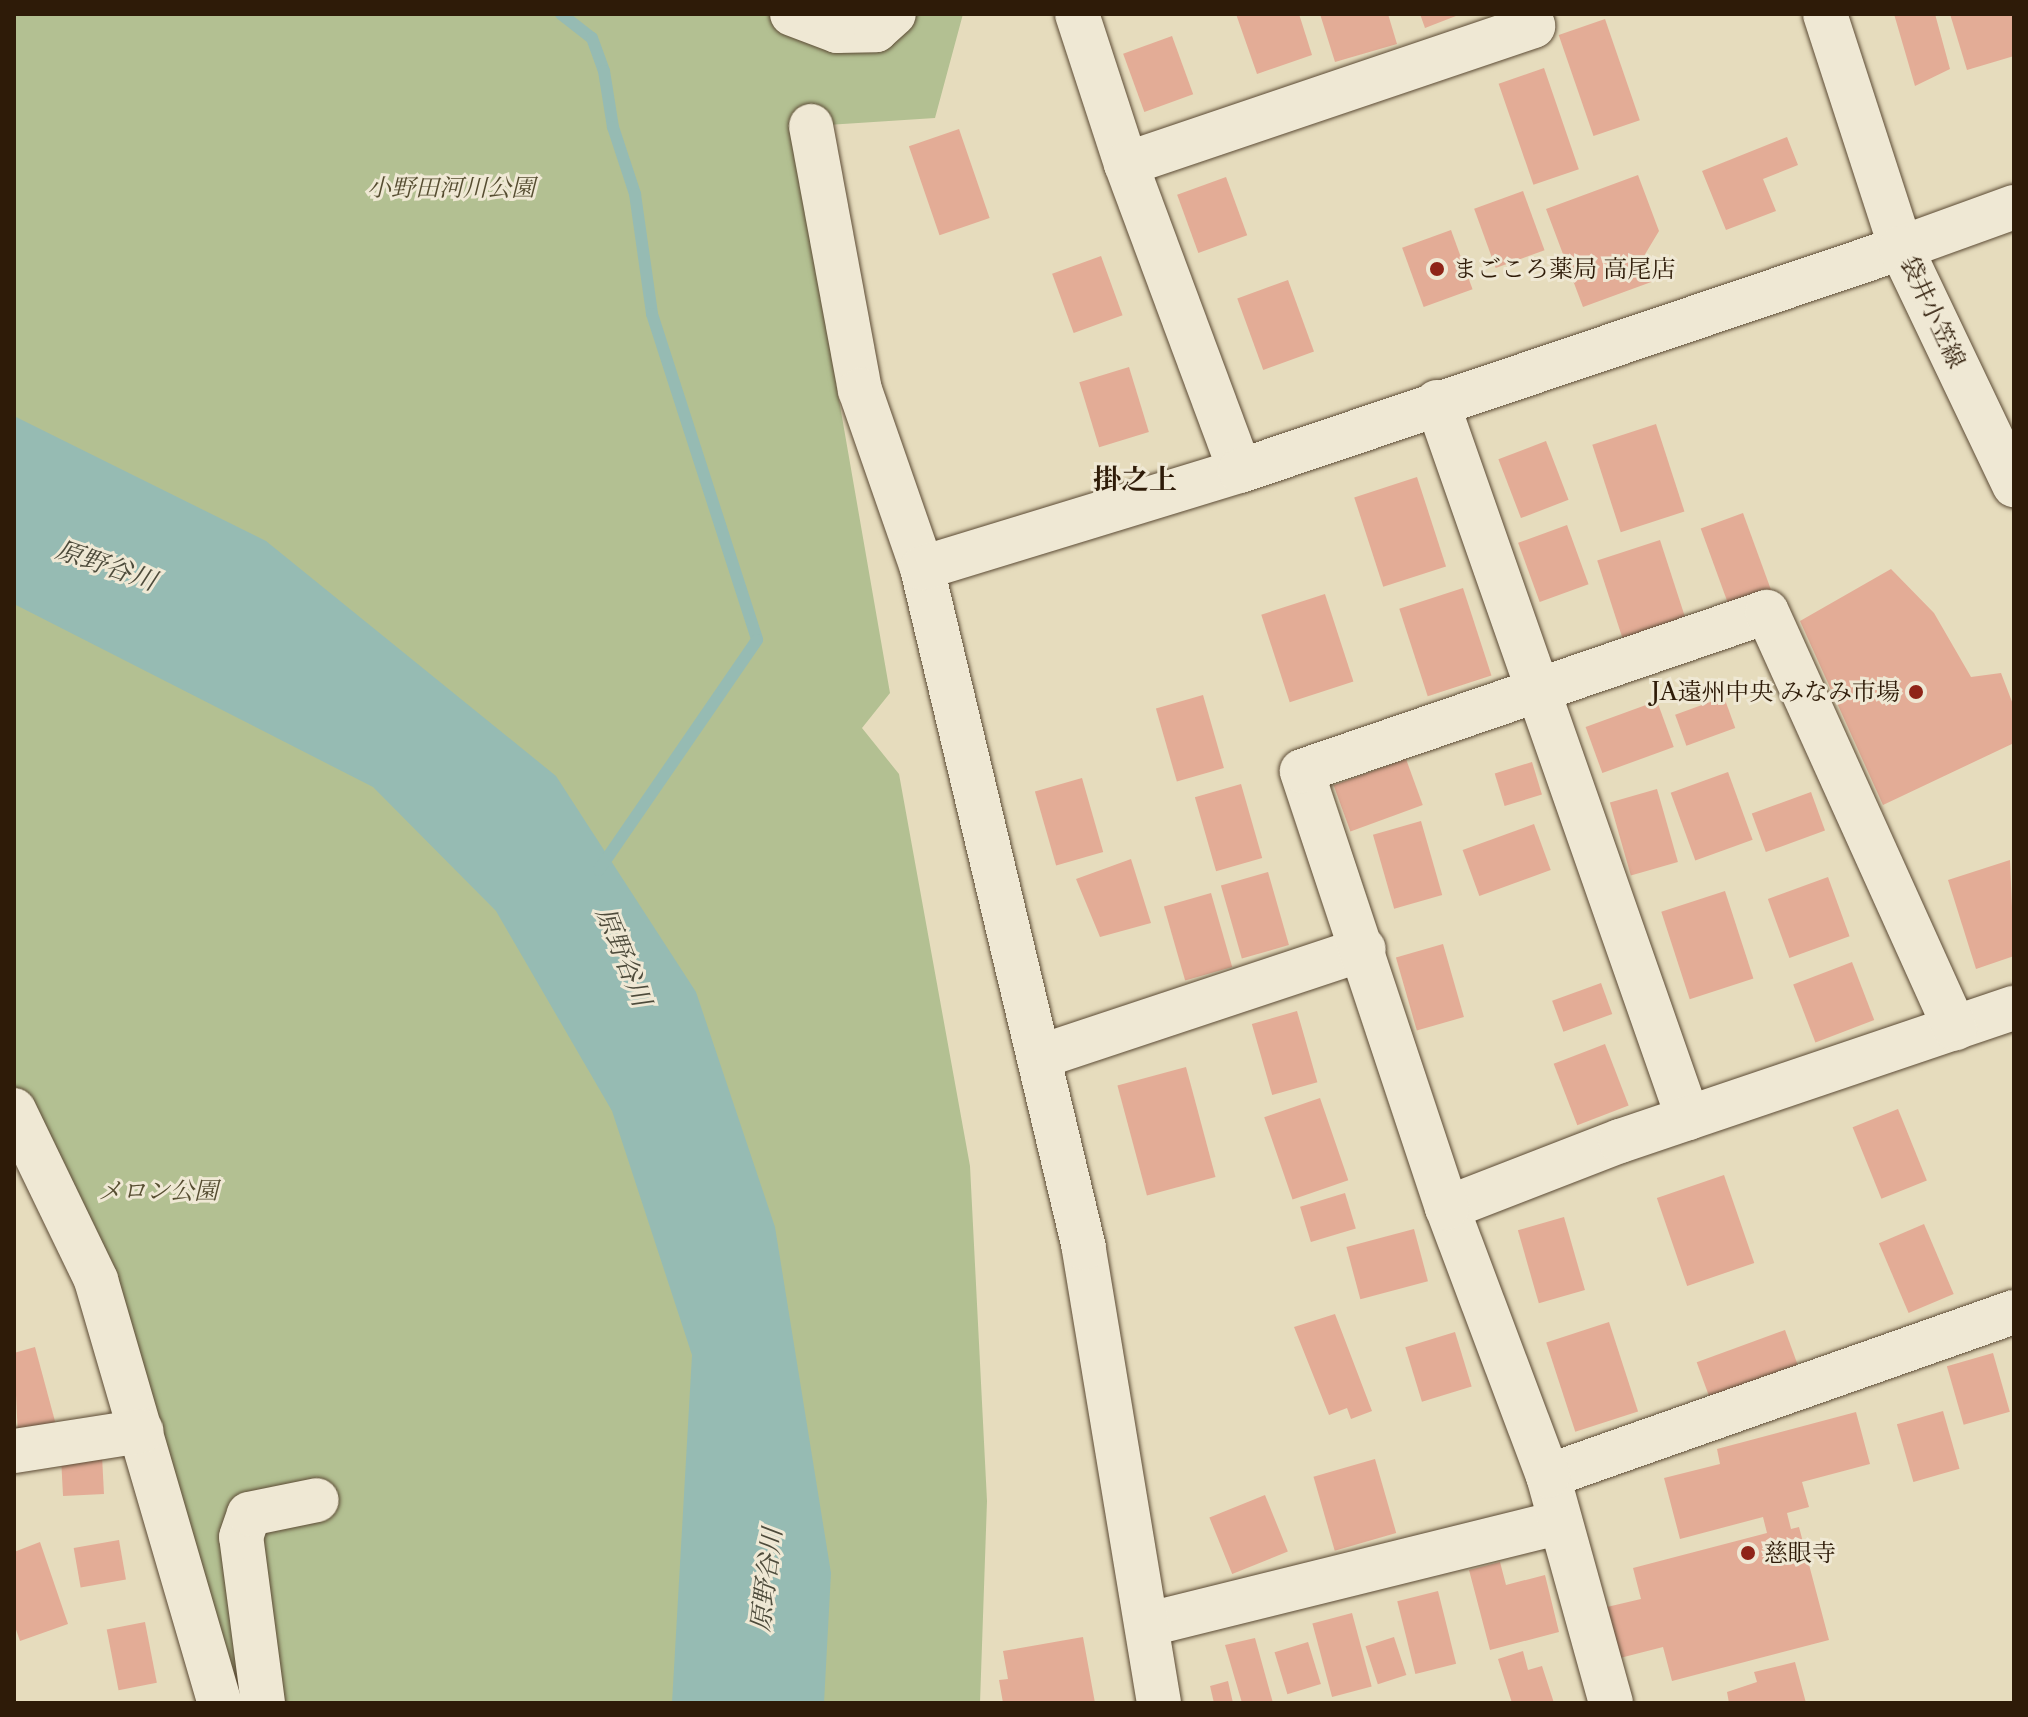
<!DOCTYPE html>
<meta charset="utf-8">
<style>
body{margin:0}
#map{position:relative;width:2028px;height:1717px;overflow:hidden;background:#e6dcbd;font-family:"Libre Caslon Text","Noto Serif JP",serif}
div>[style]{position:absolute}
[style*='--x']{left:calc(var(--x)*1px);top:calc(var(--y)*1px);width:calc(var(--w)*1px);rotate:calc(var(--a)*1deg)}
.green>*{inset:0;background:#b3c092}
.water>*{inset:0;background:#96bbb3}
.stream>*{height:12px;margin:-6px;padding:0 6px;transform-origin:6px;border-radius:6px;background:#96bbb3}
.building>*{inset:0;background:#e3ac96;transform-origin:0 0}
.roads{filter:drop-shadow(0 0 2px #5c4b35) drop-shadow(0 0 2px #5c4b35)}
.minor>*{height:44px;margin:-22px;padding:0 22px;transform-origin:22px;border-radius:22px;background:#efe8d4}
.tertiary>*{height:44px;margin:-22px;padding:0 22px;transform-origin:22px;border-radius:22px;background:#efe8d4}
.secondary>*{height:44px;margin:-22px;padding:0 22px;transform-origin:22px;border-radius:22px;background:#efe8d4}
.dots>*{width:22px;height:22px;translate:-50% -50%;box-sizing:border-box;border:4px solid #efe8d4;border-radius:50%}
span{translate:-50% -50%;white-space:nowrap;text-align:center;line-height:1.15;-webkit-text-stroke:6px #efe8d4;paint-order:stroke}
.park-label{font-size:24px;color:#564d31;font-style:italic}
.poi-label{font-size:24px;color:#2e1b08}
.left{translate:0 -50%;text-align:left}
.right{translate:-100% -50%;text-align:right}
.street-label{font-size:24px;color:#2e1b08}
.water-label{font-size:26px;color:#4d4b3b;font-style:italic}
.quarter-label{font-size:28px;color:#2e1b08;font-weight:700}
.frame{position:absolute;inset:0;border:16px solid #2e1b08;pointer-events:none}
</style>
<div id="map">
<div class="green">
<i style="clip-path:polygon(14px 14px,963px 14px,935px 118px,812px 126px,814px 256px,890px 693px,862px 728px,899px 774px,970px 1166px,987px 1501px,980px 1703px,212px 1703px,14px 1085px)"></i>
</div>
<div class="water">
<i style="clip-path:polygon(14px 416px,266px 541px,556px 776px,696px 992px,775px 1227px,831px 1573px,824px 1703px,672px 1703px,692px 1355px,612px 1111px,496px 911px,373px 787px,14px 604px)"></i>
</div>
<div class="stream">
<i style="--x:561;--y:14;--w:39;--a:38"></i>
<i style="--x:592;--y:38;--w:35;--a:70"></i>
<i style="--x:604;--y:71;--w:57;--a:80.9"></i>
<i style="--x:613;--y:127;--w:71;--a:71.8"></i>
<i style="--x:635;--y:194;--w:121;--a:81.9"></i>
<i style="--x:652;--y:314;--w:342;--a:72.1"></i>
<i style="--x:757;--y:640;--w:279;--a:124.5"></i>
</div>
<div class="building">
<i style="clip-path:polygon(1236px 14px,1299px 14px,1312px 55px,1257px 74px)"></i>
<i style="clip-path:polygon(1320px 14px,1388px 14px,1397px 44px,1335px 62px)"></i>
<i style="clip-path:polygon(1420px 14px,1461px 14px,1425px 28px)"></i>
<i style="clip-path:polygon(1894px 14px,1935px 14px,1950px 69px,1915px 86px)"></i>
<i style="clip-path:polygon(1950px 14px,2014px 14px,2014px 56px,1967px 70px)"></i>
<i style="left:1605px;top:19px;width:107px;height:49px;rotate:71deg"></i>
<i style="left:1172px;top:36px;width:62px;height:52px;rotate:70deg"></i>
<i style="left:1544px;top:68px;width:107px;height:48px;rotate:71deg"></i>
<i style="left:959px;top:129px;width:94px;height:53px;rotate:71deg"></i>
<i style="clip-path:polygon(1787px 137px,1798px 165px,1763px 179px,1776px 211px,1726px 230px,1702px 171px)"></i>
<i style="clip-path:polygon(1638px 175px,1659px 231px,1644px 256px,1654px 281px,1583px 307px,1546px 209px)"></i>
<i style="left:1226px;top:177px;width:62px;height:52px;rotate:70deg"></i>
<i style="left:1523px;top:191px;width:63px;height:52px;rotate:70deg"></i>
<i style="left:1451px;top:230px;width:63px;height:52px;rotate:70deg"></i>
<i style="left:1101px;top:256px;width:63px;height:52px;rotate:70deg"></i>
<i style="left:1288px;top:280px;width:76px;height:54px;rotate:70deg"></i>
<i style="left:1129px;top:367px;width:68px;height:52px;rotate:73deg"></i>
<i style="left:1656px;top:424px;width:92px;height:67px;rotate:72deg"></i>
<i style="left:1546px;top:441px;width:63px;height:51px;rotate:69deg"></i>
<i style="left:1417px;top:477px;width:94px;height:66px;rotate:72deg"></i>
<i style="left:1743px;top:513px;width:82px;height:45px;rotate:70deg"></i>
<i style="left:1567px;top:525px;width:63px;height:52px;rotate:70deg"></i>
<i style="left:1660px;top:540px;width:92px;height:66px;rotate:72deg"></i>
<i style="clip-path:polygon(1891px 569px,1934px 613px,1971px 677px,2001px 673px,2014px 707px,2014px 743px,1883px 805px,1800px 621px)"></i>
<i style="left:1463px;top:588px;width:92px;height:67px;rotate:72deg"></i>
<i style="left:1325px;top:594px;width:92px;height:67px;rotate:72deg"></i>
<i style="left:1203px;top:695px;width:76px;height:49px;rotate:74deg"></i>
<i style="left:1724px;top:697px;width:33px;height:52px;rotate:70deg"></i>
<i style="left:1657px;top:701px;width:49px;height:76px;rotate:70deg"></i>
<i style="left:1406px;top:759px;width:49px;height:77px;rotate:70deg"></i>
<i style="left:1532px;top:762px;width:34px;height:39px;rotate:73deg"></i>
<i style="left:1728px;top:772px;width:72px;height:61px;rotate:70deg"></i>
<i style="left:1082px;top:778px;width:77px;height:49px;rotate:74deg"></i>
<i style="left:1241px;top:784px;width:77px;height:48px;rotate:74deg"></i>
<i style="left:1657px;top:789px;width:76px;height:49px;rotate:74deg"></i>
<i style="left:1811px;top:792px;width:41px;height:63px;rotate:70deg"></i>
<i style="left:1421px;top:821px;width:77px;height:50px;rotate:74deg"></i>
<i style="left:1534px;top:824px;width:49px;height:76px;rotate:70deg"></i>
<i style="clip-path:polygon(1131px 859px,1151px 923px,1100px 937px,1076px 879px)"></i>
<i style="clip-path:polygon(2010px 860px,2014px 956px,1976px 969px,1948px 880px)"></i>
<i style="left:1268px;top:872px;width:76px;height:49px;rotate:74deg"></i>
<i style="left:1828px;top:877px;width:63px;height:64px;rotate:70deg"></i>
<i style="left:1725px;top:891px;width:92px;height:67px;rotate:72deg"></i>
<i style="left:1211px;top:893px;width:77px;height:49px;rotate:74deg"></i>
<i style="left:1443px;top:944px;width:76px;height:49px;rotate:74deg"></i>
<i style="left:1852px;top:962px;width:62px;height:63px;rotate:69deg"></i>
<i style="left:1601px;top:983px;width:33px;height:52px;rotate:70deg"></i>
<i style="left:1297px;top:1011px;width:74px;height:47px;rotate:74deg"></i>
<i style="left:1605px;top:1044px;width:66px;height:55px;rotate:69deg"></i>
<i style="left:1186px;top:1067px;width:114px;height:71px;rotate:75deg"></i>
<i style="left:1320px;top:1098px;width:87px;height:59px;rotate:71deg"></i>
<i style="left:1898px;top:1109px;width:77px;height:49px;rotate:68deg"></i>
<i style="left:1724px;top:1175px;width:93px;height:71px;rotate:71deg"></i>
<i style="left:1345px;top:1193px;width:37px;height:47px;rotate:73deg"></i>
<i style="left:1564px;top:1217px;width:76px;height:48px;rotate:74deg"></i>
<i style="left:1924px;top:1224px;width:76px;height:49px;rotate:67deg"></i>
<i style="left:1414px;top:1229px;width:54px;height:70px;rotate:75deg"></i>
<i style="clip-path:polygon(1335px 1314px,1372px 1411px,1351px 1419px,1347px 1408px,1329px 1415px,1294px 1327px)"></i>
<i style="left:1609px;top:1322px;width:94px;height:66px;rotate:72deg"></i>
<i style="left:1785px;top:1330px;width:48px;height:94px;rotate:70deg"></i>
<i style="left:1455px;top:1332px;width:57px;height:52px;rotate:73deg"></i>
<i style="clip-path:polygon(35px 1347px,56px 1425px,18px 1436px,14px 1353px)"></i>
<i style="left:1993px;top:1353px;width:61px;height:48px;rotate:74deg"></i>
<i style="left:1943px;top:1411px;width:60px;height:48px;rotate:74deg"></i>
<i style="clip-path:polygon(1856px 1412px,1870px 1464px,1802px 1482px,1809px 1507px,1787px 1513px,1791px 1529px,1799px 1527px,1829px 1640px,1672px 1681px,1663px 1647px,1620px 1658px,1607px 1607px,1641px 1599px,1633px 1568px,1767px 1533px,1763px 1517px,1680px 1539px,1664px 1478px,1720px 1464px,1717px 1449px)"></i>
<i style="left:102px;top:1456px;width:38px;height:41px;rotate:87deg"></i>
<i style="left:1375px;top:1459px;width:77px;height:64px;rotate:74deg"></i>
<i style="left:1265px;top:1495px;width:61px;height:60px;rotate:68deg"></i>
<i style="left:119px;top:1540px;width:40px;height:46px;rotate:80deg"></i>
<i style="clip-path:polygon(40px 1542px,68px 1624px,20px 1641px,14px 1624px,14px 1552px)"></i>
<i style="clip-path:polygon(1500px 1562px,1506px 1585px,1545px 1575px,1559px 1632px,1490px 1650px,1469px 1570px)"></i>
<i style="left:1438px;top:1591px;width:75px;height:42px;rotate:76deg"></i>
<i style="left:1352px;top:1613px;width:76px;height:41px;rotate:75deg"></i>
<i style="left:145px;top:1622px;width:62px;height:39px;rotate:79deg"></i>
<i style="clip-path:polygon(1083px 1637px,1095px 1703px,1003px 1703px,999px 1680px,1008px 1679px,1003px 1651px)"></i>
<i style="left:1394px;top:1637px;width:40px;height:30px;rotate:72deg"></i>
<i style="clip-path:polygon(1255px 1638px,1273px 1703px,1242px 1703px,1225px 1645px)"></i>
<i style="left:1308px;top:1642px;width:44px;height:35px;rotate:73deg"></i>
<i style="clip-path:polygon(1523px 1651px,1528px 1670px,1542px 1666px,1554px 1703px,1512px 1703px,1498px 1659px)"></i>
<i style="clip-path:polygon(1795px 1662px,1806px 1703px,1729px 1703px,1727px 1692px,1757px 1682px,1754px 1672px)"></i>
<i style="clip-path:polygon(1228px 1681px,1233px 1703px,1214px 1703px,1210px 1686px)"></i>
</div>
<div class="roads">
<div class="minor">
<i style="--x:792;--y:14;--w:48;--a:20.7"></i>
<i style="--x:837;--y:31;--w:39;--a:-1"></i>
<i style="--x:876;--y:30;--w:24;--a:-42"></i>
<i style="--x:1077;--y:14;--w:158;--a:71.9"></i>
<i style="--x:1126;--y:164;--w:327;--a:69.6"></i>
<i style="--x:811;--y:126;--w:269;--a:79.5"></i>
<i style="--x:860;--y:390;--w:188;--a:70.8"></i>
<i style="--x:1126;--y:164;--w:430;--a:-18.7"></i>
<i style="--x:1533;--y:26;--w:12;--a:-104"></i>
<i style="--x:1437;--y:402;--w:759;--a:70.68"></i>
<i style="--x:1042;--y:1056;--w:339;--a:-18.4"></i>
<i style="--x:14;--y:1110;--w:189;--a:64.2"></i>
<i style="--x:96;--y:1280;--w:441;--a:73.7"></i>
<i style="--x:1447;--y:1208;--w:186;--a:-21.2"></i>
<i style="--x:1620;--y:1141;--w:416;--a:-18.7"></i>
<i style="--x:14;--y:1451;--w:129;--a:-8.9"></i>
<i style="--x:1548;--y:1476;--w:494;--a:-19.4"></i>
<i style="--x:1149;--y:1624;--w:423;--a:-13.9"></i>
<i style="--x:263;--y:1703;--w:167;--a:-97.5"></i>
<i style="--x:241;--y:1537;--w:24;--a:-71"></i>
<i style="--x:249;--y:1514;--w:69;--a:-11.6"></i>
<i style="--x:1611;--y:1703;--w:236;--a:-105.5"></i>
<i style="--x:1548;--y:1476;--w:286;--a:-110.6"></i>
<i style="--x:1447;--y:1208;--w:460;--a:-108.4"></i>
<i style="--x:1302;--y:771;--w:491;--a:-18.9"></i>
<i style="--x:1767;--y:612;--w:457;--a:65.7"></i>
</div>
<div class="tertiary">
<i style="--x:1159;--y:1703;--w:461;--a:-99.4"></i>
<i style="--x:1084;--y:1248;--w:699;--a:-103.4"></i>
<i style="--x:922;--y:568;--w:332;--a:-17"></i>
<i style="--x:1240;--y:471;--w:698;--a:-18.64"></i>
<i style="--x:1901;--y:248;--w:246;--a:-108"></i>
</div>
<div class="secondary">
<i style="--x:2014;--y:207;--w:120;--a:160.1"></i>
<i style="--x:1901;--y:248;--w:263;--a:64.5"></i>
</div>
</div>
<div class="dots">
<i style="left:1437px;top:269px;background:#8f2418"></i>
<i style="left:1916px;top:692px;background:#8f2418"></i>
<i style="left:1748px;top:1553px;background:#8f2418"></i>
</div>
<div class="park-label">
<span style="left:451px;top:188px">小野田河川公園</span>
<span style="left:158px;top:1191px">メロン公園</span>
</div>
<div class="poi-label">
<span class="left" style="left:1453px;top:269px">まごころ薬局 高尾店</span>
<span class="right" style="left:1900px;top:692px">JA遠州中央 みなみ市場</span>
<span class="left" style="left:1764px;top:1553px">慈眼寺</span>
</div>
<div class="street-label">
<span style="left:1933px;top:312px;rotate:65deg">袋井小笠線</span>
</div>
<div class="water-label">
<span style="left:106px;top:566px;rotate:19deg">原野谷川</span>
<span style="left:623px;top:957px;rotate:68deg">原野谷川</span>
<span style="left:767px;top:1580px;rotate:-83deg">原野谷川</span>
</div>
<div class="quarter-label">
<span style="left:1135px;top:479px">掛之上</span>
</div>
<div class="frame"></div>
</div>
